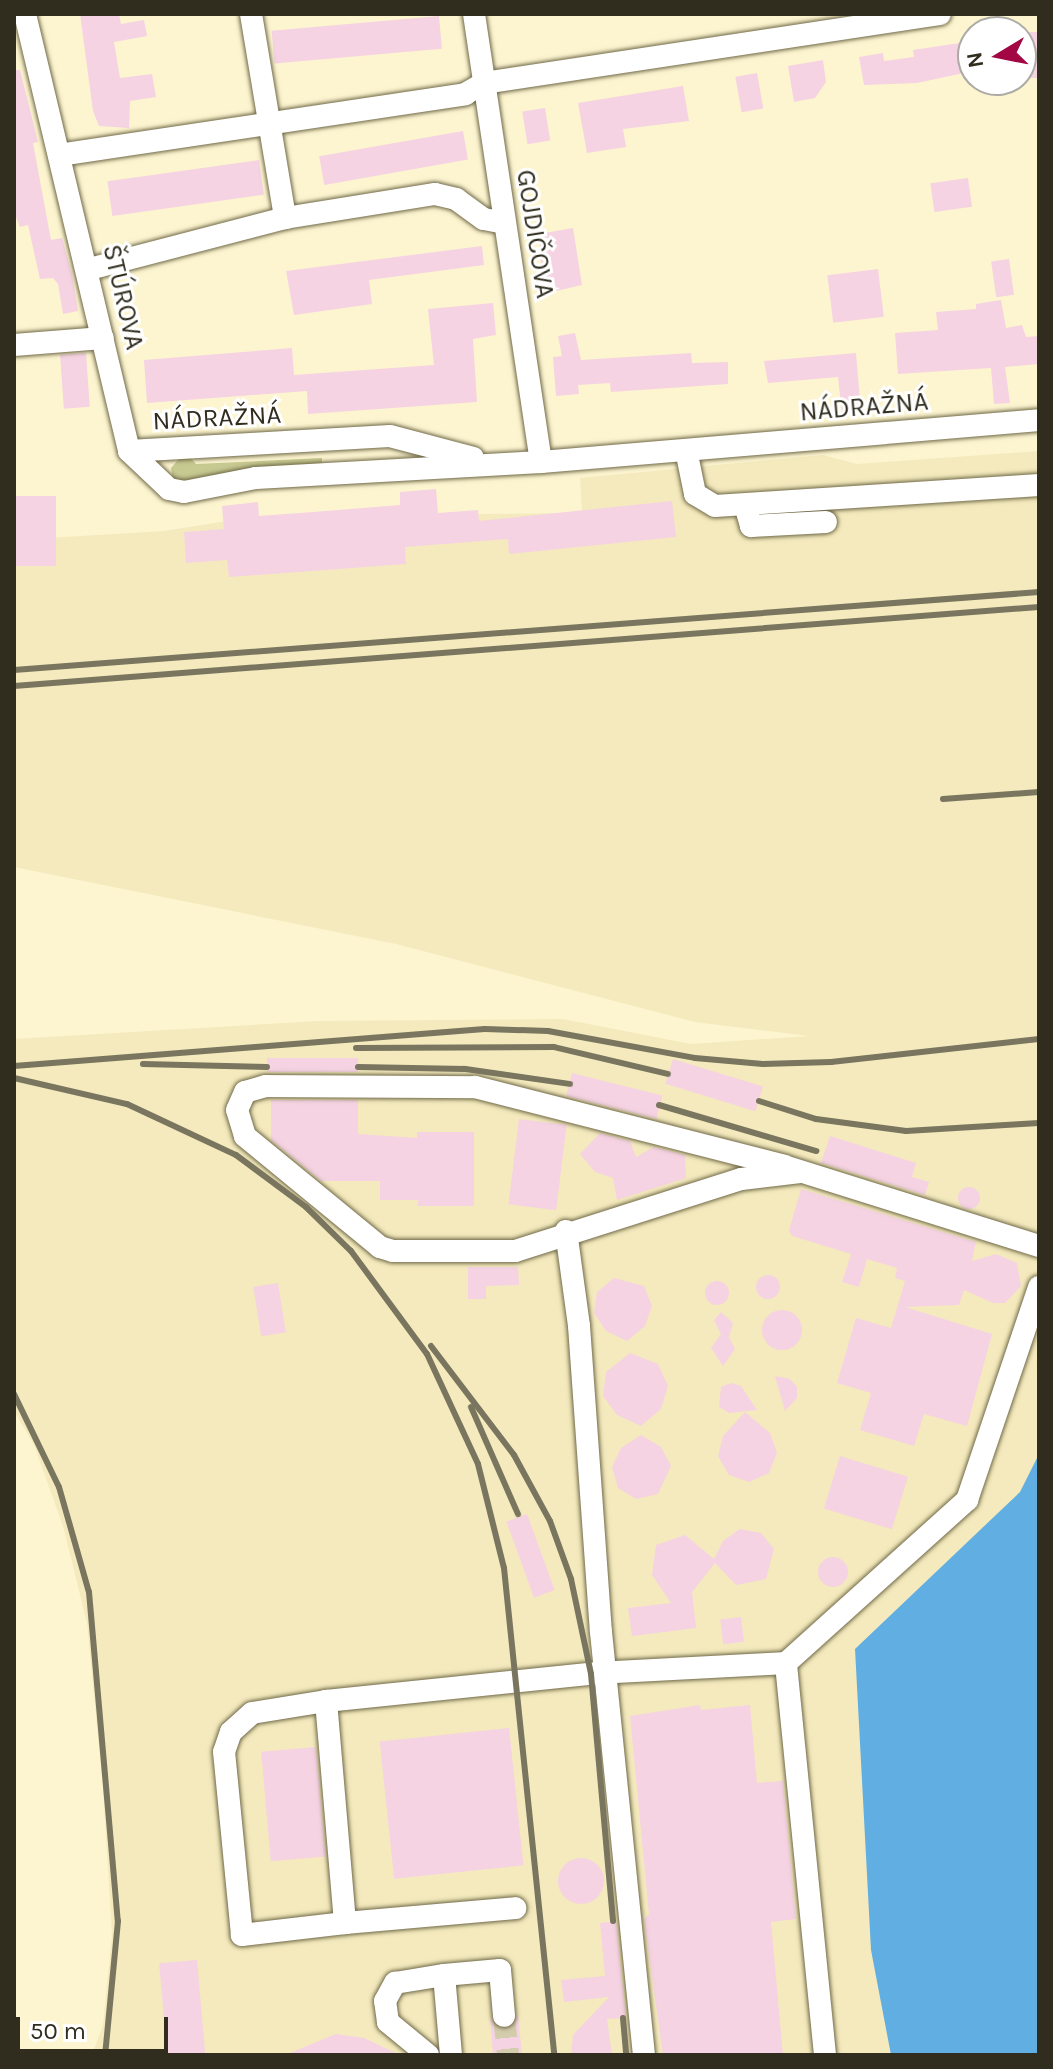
<!DOCTYPE html>
<meta charset="utf-8">
<style>
body{margin:0}
#map{position:relative;width:1053px;height:2069px;overflow:hidden;background:#fdf5d0;font-family:Karla,sans-serif}
div>[style]{position:absolute}
[style*='--x']{left:calc(var(--x)*1px);top:calc(var(--y)*1px);width:calc(var(--w)*1px);rotate:calc(var(--a)*1deg)}
.built>*{inset:0;background:#f4eabd}
.green>*{inset:0;background:#c7ca91}
.water>*{inset:0;background:#61aee2}
.building>*{inset:0;background:#f5d3e2;transform-origin:0 0}
.round{border-radius:50%}
.minor-tunnel>*{height:22px;margin-top:-11px;transform-origin:0;background:repeating-linear-gradient(90deg,#d4cdad 0 22px,transparent 0 33px)}
.roads{filter:drop-shadow(0 0 2px #706948) drop-shadow(0 0 2px #706948)}
.minor>*{height:22px;margin:-11px;padding:0 11px;transform-origin:11px;border-radius:11px;background:#fff}
.rail>*{height:6px;margin:-3px;padding:0 3px;transform-origin:3px;border-radius:3px;background:#79755e}
span{translate:-50% -50%;white-space:nowrap;text-align:center;line-height:1.15;-webkit-text-stroke:6px #fff;paint-order:stroke}
.street-label{font-size:26px;color:#302d1f}
.frame{position:absolute;inset:0;border:16px solid #302d1f;pointer-events:none}
.north{position:absolute;left:957px;top:16px;width:80px;height:80px;box-sizing:border-box;background:#fff;border:2px solid #acaba5;border-radius:50%;rotate:260deg;font-size:22px;font-weight:700;line-height:32px;text-align:center;color:#302d1f}
.north::after{content:'';display:block;margin:auto;width:28px;height:36px;background:#a20743;clip-path:polygon(50% 0,100% 100%,50% 72%,0 100%)}
.scale{position:absolute;left:16px;top:2017px;width:152px;height:36px;box-sizing:border-box;border:4px solid #302d1f;border-top:0;padding-left:10px;font-size:24px;line-height:28px;white-space:nowrap;color:#302d1f;-webkit-text-stroke:6px #fff;paint-order:stroke}
</style>
<div id="map">
<div class="built">
<i style="clip-path:polygon(1039px 451px,1039px 2055px,92px 2055px,103px 2025px,112px 1935px,103px 1788px,87px 1623px,63px 1526px,34px 1445px,14px 1411px,14px 1039px,318px 1021px,563px 1019px,691px 1044px,809px 1036px,695px 1022px,396px 944px,14px 867px,14px 540px,164px 531px,259px 516px,582px 513px,580px 478px,823px 455px,857px 464px)"></i>
</div>
<div class="green">
<i style="clip-path:polygon(185px 452px,196px 464px,322px 458px,322px 465px,202px 483px,173px 480px,171px 468px)"></i>
</div>
<div class="water">
<i style="clip-path:polygon(1039px 1454px,1039px 2055px,891px 2055px,871px 1950px,855px 1649px,1020px 1492px)"></i>
</div>
<div class="building">
<i style="clip-path:polygon(80px 14px,119px 14px,121px 24px,144px 20px,147px 36px,114px 42px,120px 78px,152px 74px,156px 97px,130px 101px,129px 128px,99px 126px,93px 111px)"></i>
<i style="left:439px;top:16px;width:33px;height:168px;rotate:85deg"></i>
<i style="left:1039px;top:32px;width:46px;height:18px;rotate:90deg"></i>
<i style="clip-path:polygon(973px 41px,973px 71px,917px 83px,864px 85px,859px 57px,883px 53px,884px 61px,914px 57px,913px 50px)"></i>
<i style="clip-path:polygon(823px 60px,826px 82px,815px 98px,794px 102px,788px 66px)"></i>
<i style="clip-path:polygon(14px 70px,20px 70px,38px 142px,33px 143px,51px 240px,62px 238px,72px 274px,78px 311px,63px 314px,58px 284px,53px 278px,40px 279px,28px 225px,20px 227px,14px 212px)"></i>
<i style="left:757px;top:73px;width:36px;height:22px;rotate:80deg"></i>
<i style="clip-path:polygon(683px 86px,689px 121px,623px 129px,626px 147px,587px 153px,578px 103px)"></i>
<i style="left:545px;top:108px;width:33px;height:23px;rotate:81deg"></i>
<i style="left:463px;top:131px;width:29px;height:146px;rotate:80deg"></i>
<i style="left:259px;top:160px;width:35px;height:153px;rotate:82deg"></i>
<i style="left:968px;top:178px;width:29px;height:38px;rotate:82deg"></i>
<i style="clip-path:polygon(573px 228px,582px 285px,543px 294px,539px 234px)"></i>
<i style="clip-path:polygon(482px 246px,484px 265px,369px 280px,372px 304px,294px 315px,286px 271px)"></i>
<i style="left:1009px;top:259px;width:36px;height:18px;rotate:82deg"></i>
<i style="left:878px;top:269px;width:48px;height:51px;rotate:83deg"></i>
<i style="clip-path:polygon(1001px 300px,1006px 328px,1022px 325px,1026px 337px,1039px 336px,1039px 364px,1005px 367px,1010px 403px,994px 404px,991px 368px,898px 374px,895px 333px,938px 330px,936px 312px,976px 309px,976px 304px)"></i>
<i style="clip-path:polygon(493px 303px,496px 335px,473px 339px,477px 402px,308px 414px,307px 391px,147px 403px,144px 360px,292px 348px,294px 375px,434px 365px,428px 309px)"></i>
<i style="clip-path:polygon(575px 333px,581px 360px,691px 353px,692px 363px,728px 362px,728px 384px,611px 392px,610px 383px,578px 385px,579px 394px,556px 396px,553px 357px,562px 356px,558px 336px)"></i>
<i style="left:86px;top:353px;width:54px;height:26px;rotate:86deg"></i>
<i style="clip-path:polygon(856px 353px,861px 412px,842px 414px,838px 377px,768px 383px,764px 361px)"></i>
<i style="clip-path:polygon(436px 489px,438px 513px,478px 510px,479px 521px,672px 501px,676px 537px,509px 554px,508px 539px,405px 547px,406px 564px,229px 577px,227px 560px,186px 563px,184px 532px,224px 529px,222px 506px,258px 502px,259px 516px,313px 512px,400px 505px,400px 492px)"></i>
<i style="left:56px;top:496px;width:70px;height:42px;rotate:90deg"></i>
<i style="left:267px;top:1058px;width:91px;height:14px"></i>
<i style="left:673px;top:1059px;width:94px;height:26px;rotate:17deg"></i>
<i style="left:572px;top:1073px;width:93px;height:24px;rotate:14deg"></i>
<i style="clip-path:polygon(271px 1100px,358px 1100px,358px 1134px,417px 1138px,417px 1132px,474px 1132px,474px 1206px,418px 1206px,418px 1200px,380px 1200px,380px 1181px,321px 1181px,271px 1140px)"></i>
<i style="left:519px;top:1119px;width:48px;height:86px;rotate:7deg"></i>
<i style="clip-path:polygon(600px 1133px,630px 1141px,636px 1157px,654px 1147px,685px 1155px,686px 1178px,617px 1200px,613px 1178px,595px 1172px,580px 1154px)"></i>
<i style="clip-path:polygon(830px 1136px,916px 1163px,912px 1177px,929px 1182px,925px 1195px,821px 1163px)"></i>
<i class="round" style="left:958px;top:1187px;width:22px;height:22px"></i>
<i style="clip-path:polygon(801px 1189px,976px 1242px,972px 1261px,996px 1254px,1017px 1263px,1021px 1286px,1005px 1303px,993px 1303px,964px 1290px,959px 1305px,905px 1307px,992px 1334px,967px 1426px,924px 1414px,914px 1446px,860px 1430px,871px 1393px,837px 1383px,856px 1318px,891px 1328px,905px 1281px,895px 1278px,897px 1268px,867px 1259px,859px 1287px,842px 1282px,851px 1254px,792px 1236px,789px 1230px)"></i>
<i style="clip-path:polygon(468px 1267px,518px 1267px,519px 1285px,486px 1286px,486px 1299px,468px 1299px)"></i>
<i class="round" style="left:756px;top:1275px;width:24px;height:24px"></i>
<i style="clip-path:polygon(614px 1278px,644px 1286px,652px 1306px,645px 1326px,627px 1341px,606px 1331px,594px 1313px,597px 1292px)"></i>
<i class="round" style="left:705px;top:1281px;width:24px;height:24px"></i>
<i style="left:278px;top:1283px;width:50px;height:25px;rotate:81deg"></i>
<i class="round" style="left:762px;top:1310px;width:40px;height:40px"></i>
<i style="clip-path:polygon(721px 1312px,733px 1323px,729px 1337px,735px 1349px,723px 1366px,711px 1348px,721px 1334px,714px 1320px)"></i>
<i style="clip-path:polygon(630px 1353px,658px 1364px,668px 1386px,661px 1409px,641px 1426px,617px 1415px,603px 1396px,606px 1372px)"></i>
<i style="clip-path:polygon(775px 1376px,790px 1379px,797px 1387px,797px 1398px,785px 1411px)"></i>
<i style="clip-path:polygon(731px 1383px,741px 1386px,757px 1410px,729px 1413px,719px 1407px,721px 1387px)"></i>
<i style="clip-path:polygon(745px 1412px,770px 1433px,777px 1453px,769px 1473px,749px 1482px,729px 1475px,718px 1456px,723px 1436px)"></i>
<i style="clip-path:polygon(641px 1435px,661px 1447px,671px 1466px,658px 1494px,636px 1499px,618px 1488px,612px 1467px,621px 1448px)"></i>
<i style="left:840px;top:1456px;width:71px;height:55px;rotate:17deg"></i>
<i style="left:527px;top:1514px;width:81px;height:22px;rotate:70deg"></i>
<i style="clip-path:polygon(740px 1529px,761px 1533px,774px 1549px,766px 1579px,736px 1585px,715px 1563px,692px 1592px,696px 1628px,632px 1636px,628px 1608px,671px 1603px,652px 1575px,656px 1545px,685px 1535px,714px 1559px,723px 1541px)"></i>
<i class="round" style="left:818px;top:1557px;width:30px;height:30px"></i>
<i style="left:741px;top:1617px;width:25px;height:21px;rotate:83deg"></i>
<i style="clip-path:polygon(700px 1705px,701px 1710px,750px 1705px,757px 1783px,783px 1781px,796px 1919px,771px 1922px,783px 2055px,663px 2055px,644px 1919px,649px 1914px,630px 1716px)"></i>
<i style="left:509px;top:1728px;width:138px;height:130px;rotate:84deg"></i>
<i style="left:316px;top:1747px;width:110px;height:55px;rotate:85deg"></i>
<i class="round" style="left:558px;top:1858px;width:46px;height:46px"></i>
<i style="clip-path:polygon(616px 1921px,626px 2018px,607px 2019px,612px 2055px,571px 2055px,573px 2035px,609px 1997px,564px 2002px,561px 1980px,605px 1976px,600px 1923px)"></i>
<i style="left:197px;top:1960px;width:95px;height:38px;rotate:85deg"></i>
<i style="clip-path:polygon(518px 2014px,522px 2055px,493px 2055px,490px 2017px,497px 2028px,506px 2030px)"></i>
<i style="clip-path:polygon(336px 2034px,364px 2038px,400px 2055px,285px 2055px)"></i>
</div>
<div class="minor-tunnel">
<i style="--x:504;--y:2016;--w:39;--a:84"></i>
</div>
<div class="roads">
<div class="minor">
<i style="--x:25;--y:14;--w:449;--a:76.6"></i>
<i style="--x:251;--y:14;--w:207;--a:80.5"></i>
<i style="--x:474;--y:14;--w:453;--a:81.5"></i>
<i style="--x:59;--y:155;--w:411;--a:-8.5"></i>
<i style="--x:465;--y:94;--w:22;--a:-30"></i>
<i style="--x:484;--y:83;--w:461;--a:-8.6"></i>
<i style="--x:89;--y:269;--w:203;--a:-14.6"></i>
<i style="--x:285;--y:218;--w:152;--a:-9.1"></i>
<i style="--x:435;--y:194;--w:22;--a:13"></i>
<i style="--x:456;--y:199;--w:34;--a:36"></i>
<i style="--x:484;--y:219;--w:21;--a:11"></i>
<i style="--x:14;--y:345;--w:89;--a:-4.5"></i>
<i style="--x:686;--y:450;--w:45;--a:78.4"></i>
<i style="--x:695;--y:494;--w:23;--a:31"></i>
<i style="--x:715;--y:506;--w:325;--a:-3.7"></i>
<i style="--x:129;--y:451;--w:55;--a:43.5"></i>
<i style="--x:169;--y:489;--w:15;--a:11"></i>
<i style="--x:184;--y:492;--w:73;--a:-11"></i>
<i style="--x:256;--y:478;--w:285;--a:-3.2"></i>
<i style="--x:541;--y:462;--w:500;--a:-4.8"></i>
<i style="--x:129;--y:451;--w:261;--a:-3.3"></i>
<i style="--x:390;--y:436;--w:86;--a:14.8"></i>
<i style="--x:745;--y:505;--w:22;--a:74"></i>
<i style="--x:751;--y:526;--w:75;--a:-3.1"></i>
<i style="--x:800;--y:1172;--w:59;--a:173.2"></i>
<i style="--x:741;--y:1179;--w:237;--a:162.3"></i>
<i style="--x:515;--y:1251;--w:122;--a:180"></i>
<i style="--x:393;--y:1251;--w:14;--a:-163"></i>
<i style="--x:380;--y:1247;--w:175;--a:-140.6"></i>
<i style="--x:245;--y:1136;--w:27;--a:-107"></i>
<i style="--x:237;--y:1110;--w:20;--a:-66"></i>
<i style="--x:245;--y:1092;--w:22;--a:-16"></i>
<i style="--x:266;--y:1086;--w:209;--a:0.3"></i>
<i style="--x:475;--y:1087;--w:319;--a:14.3"></i>
<i style="--x:784;--y:1166;--w:267;--a:17.4"></i>
<i style="--x:566;--y:1231;--w:96;--a:82.2"></i>
<i style="--x:579;--y:1326;--w:307;--a:85.9"></i>
<i style="--x:601;--y:1632;--w:425;--a:84.2"></i>
<i style="--x:326;--y:1701;--w:223;--a:85.1"></i>
<i style="--x:345;--y:1923;--w:104;--a:173.4"></i>
<i style="--x:242;--y:1935;--w:184;--a:-95.6"></i>
<i style="--x:224;--y:1752;--w:21;--a:-71"></i>
<i style="--x:231;--y:1732;--w:28;--a:-42"></i>
<i style="--x:252;--y:1713;--w:75;--a:-9.2"></i>
<i style="--x:326;--y:1701;--w:273;--a:-5.9"></i>
<i style="--x:598;--y:1673;--w:188;--a:-3"></i>
<i style="--x:345;--y:1923;--w:171;--a:-5"></i>
<i style="--x:428;--y:2055;--w:52;--a:-140.5"></i>
<i style="--x:388;--y:2022;--w:21;--a:-98"></i>
<i style="--x:385;--y:2001;--w:21;--a:-61"></i>
<i style="--x:395;--y:1983;--w:50;--a:-9.3"></i>
<i style="--x:451;--y:2055;--w:80;--a:-95"></i>
<i style="--x:444;--y:1975;--w:56;--a:-5.1"></i>
<i style="--x:500;--y:1970;--w:46;--a:85"></i>
<i style="--x:825;--y:2055;--w:394;--a:-95.7"></i>
<i style="--x:786;--y:1663;--w:244;--a:-42"></i>
<i style="--x:967;--y:1500;--w:225;--a:-71.3"></i>
</div>
</div>
<div class="rail">
<i style="--x:14;--y:670;--w:1028;--a:-4.35"></i>
<i style="--x:14;--y:686;--w:1028;--a:-4.41"></i>
<i style="--x:943;--y:799;--w:96;--a:-4.2"></i>
<i style="--x:356;--y:1048;--w:198;--a:-0.3"></i>
<i style="--x:554;--y:1047;--w:117;--a:13.3"></i>
<i style="--x:143;--y:1064;--w:124;--a:1.4"></i>
<i style="--x:14;--y:1066;--w:472;--a:-4.5"></i>
<i style="--x:485;--y:1029;--w:63;--a:1.8"></i>
<i style="--x:548;--y:1031;--w:149;--a:10.4"></i>
<i style="--x:695;--y:1058;--w:68;--a:5"></i>
<i style="--x:763;--y:1064;--w:68;--a:-1.7"></i>
<i style="--x:831;--y:1062;--w:209;--a:-6.3"></i>
<i style="--x:358;--y:1067;--w:107;--a:1.1"></i>
<i style="--x:465;--y:1069;--w:106;--a:8.1"></i>
<i style="--x:14;--y:1078;--w:116;--a:13"></i>
<i style="--x:127;--y:1104;--w:120;--a:25.1"></i>
<i style="--x:236;--y:1155;--w:87;--a:36.6"></i>
<i style="--x:306;--y:1207;--w:63;--a:44.4"></i>
<i style="--x:351;--y:1251;--w:128;--a:53.6"></i>
<i style="--x:427;--y:1354;--w:121;--a:65.1"></i>
<i style="--x:478;--y:1464;--w:107;--a:76"></i>
<i style="--x:504;--y:1568;--w:490;--a:84.1"></i>
<i style="--x:759;--y:1101;--w:60;--a:17.5"></i>
<i style="--x:816;--y:1119;--w:91;--a:7.6"></i>
<i style="--x:906;--y:1131;--w:133;--a:-3.4"></i>
<i style="--x:659;--y:1105;--w:164;--a:16.3"></i>
<i style="--x:431;--y:1346;--w:137;--a:52.7"></i>
<i style="--x:514;--y:1455;--w:75;--a:61.4"></i>
<i style="--x:550;--y:1521;--w:62;--a:70.1"></i>
<i style="--x:571;--y:1579;--w:97;--a:78.1"></i>
<i style="--x:591;--y:1674;--w:248;--a:84.9"></i>
<i style="--x:14;--y:1394;--w:103;--a:64.2"></i>
<i style="--x:59;--y:1487;--w:109;--a:74.1"></i>
<i style="--x:89;--y:1592;--w:330;--a:85"></i>
<i style="--x:118;--y:1921;--w:135;--a:95.5"></i>
<i style="--x:471;--y:1407;--w:117;--a:66.3"></i>
<i style="--x:623;--y:2018;--w:37;--a:85"></i>
</div>
<div class="street-label">
<span style="left:535px;top:234px;rotate:81deg">GOJDIČOVA</span>
<span style="left:123px;top:297px;rotate:77deg">ŠTÚROVA</span>
<span style="left:864px;top:407px;rotate:-5deg">NÁDRAŽNÁ</span>
<span style="left:217px;top:418px;rotate:-3deg">NÁDRAŽNÁ</span>
</div>
<div class="frame"></div>
<div class="north">N</div>
<div class="scale">50 m</div>
</div>
